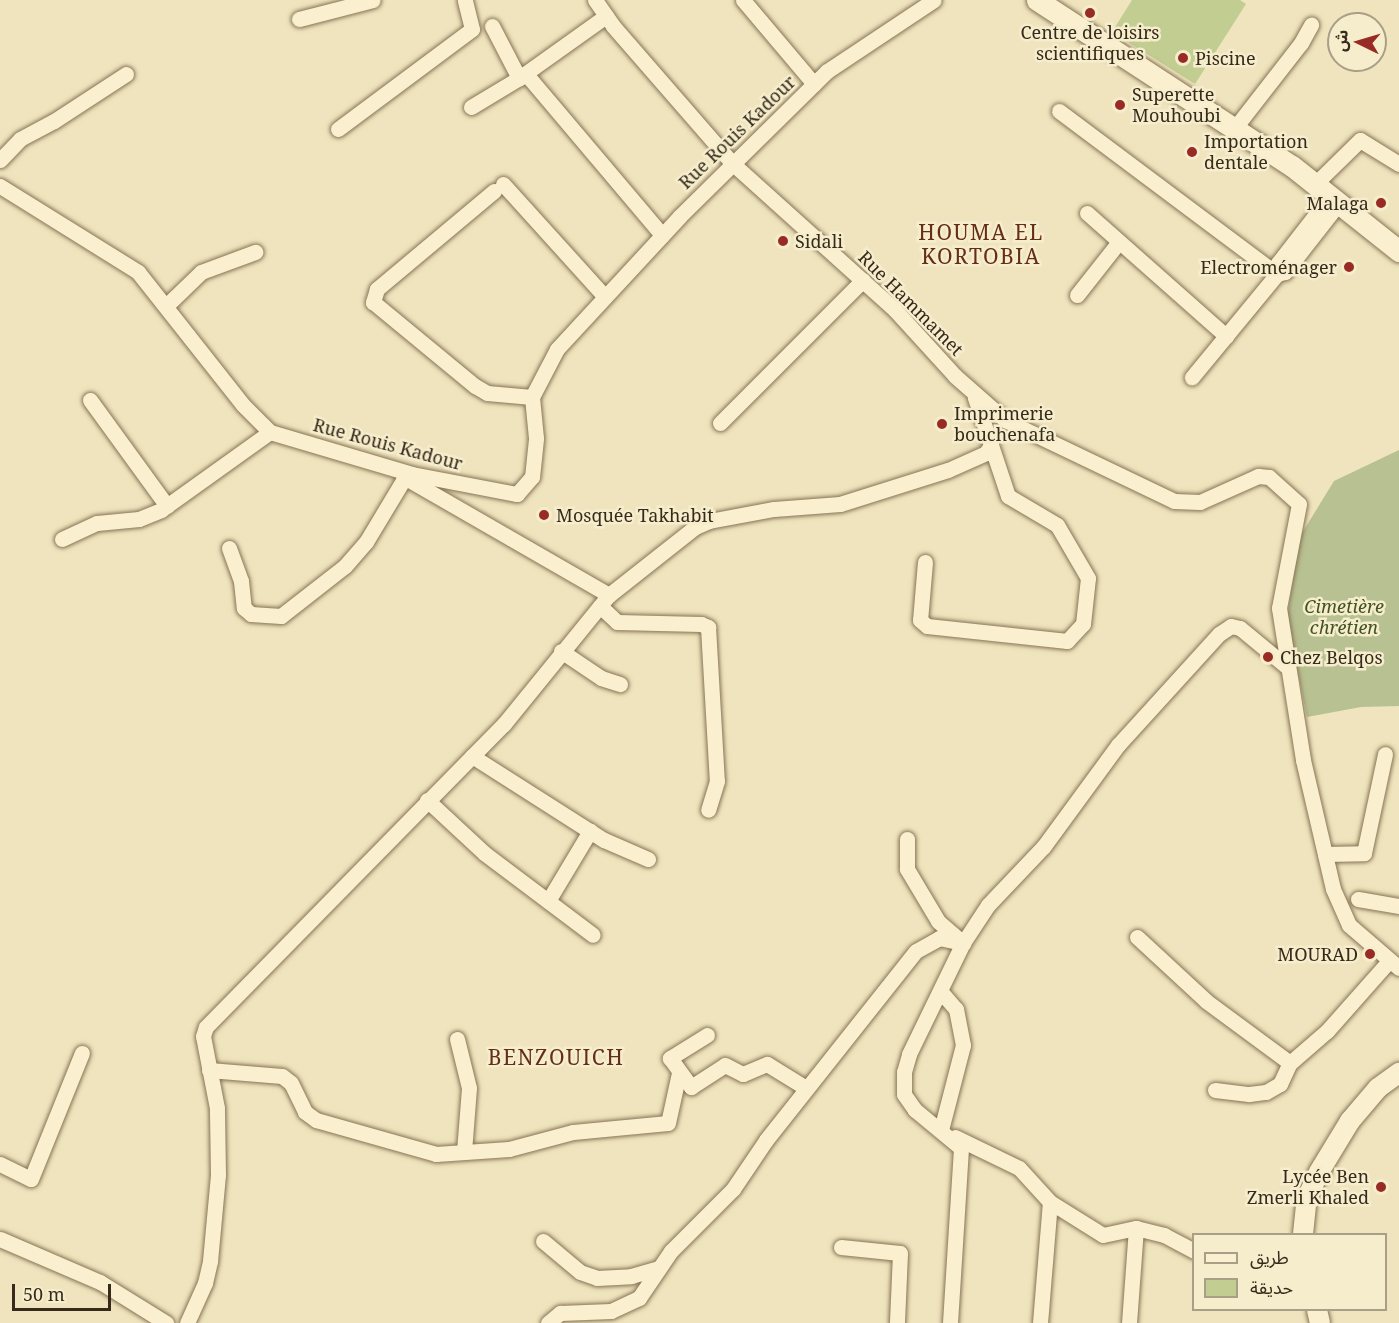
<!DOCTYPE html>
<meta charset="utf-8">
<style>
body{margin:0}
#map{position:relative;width:1399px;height:1323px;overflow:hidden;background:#efe4bd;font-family:"Noto Serif","Noto Sans Arabic",serif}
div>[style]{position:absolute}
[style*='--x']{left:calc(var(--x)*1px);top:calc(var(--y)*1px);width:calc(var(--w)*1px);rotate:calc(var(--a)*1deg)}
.green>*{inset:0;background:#c1cd91}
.cemetery>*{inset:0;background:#b8c191}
.roads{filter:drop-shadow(0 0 2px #877456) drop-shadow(0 0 2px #877456)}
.minor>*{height:15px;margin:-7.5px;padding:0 7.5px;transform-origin:7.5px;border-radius:7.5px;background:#faf0d0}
.tertiary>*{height:20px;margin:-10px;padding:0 10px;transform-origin:10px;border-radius:10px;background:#faf0d0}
.secondary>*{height:21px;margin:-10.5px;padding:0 10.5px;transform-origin:10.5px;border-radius:10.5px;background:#faf0d0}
.dots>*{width:16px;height:16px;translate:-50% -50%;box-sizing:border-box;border:3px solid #f6edcd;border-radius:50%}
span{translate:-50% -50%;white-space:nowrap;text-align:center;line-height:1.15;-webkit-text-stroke:5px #f6edcd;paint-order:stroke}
.poi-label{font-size:18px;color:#362a1b}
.left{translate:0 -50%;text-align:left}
.right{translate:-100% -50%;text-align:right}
.street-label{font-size:18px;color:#362a1b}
.park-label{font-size:18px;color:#435321;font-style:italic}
.quarter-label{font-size:21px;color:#642e19;letter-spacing:1.5px}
.legend{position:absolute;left:1192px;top:1233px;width:195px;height:78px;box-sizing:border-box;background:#f6edcd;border:2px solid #a99f86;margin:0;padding:8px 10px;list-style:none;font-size:18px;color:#362a1b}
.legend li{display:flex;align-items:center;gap:12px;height:30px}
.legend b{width:30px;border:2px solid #a99f86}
.north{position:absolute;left:1327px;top:12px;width:60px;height:60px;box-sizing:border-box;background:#f6edcd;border:2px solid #a99f86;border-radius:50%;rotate:275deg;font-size:16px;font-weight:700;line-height:24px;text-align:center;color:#362a1b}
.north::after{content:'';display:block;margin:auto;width:21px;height:27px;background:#982c24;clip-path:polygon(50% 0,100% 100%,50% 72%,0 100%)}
.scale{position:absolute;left:12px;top:1284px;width:99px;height:27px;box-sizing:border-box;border:3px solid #362a1b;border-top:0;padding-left:8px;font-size:18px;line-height:21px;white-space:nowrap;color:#362a1b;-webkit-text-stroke:4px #f6edcd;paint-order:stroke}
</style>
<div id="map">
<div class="green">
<i style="clip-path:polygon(1132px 0,1240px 0,1246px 4px,1195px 84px,1112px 32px)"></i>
</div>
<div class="cemetery">
<i style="clip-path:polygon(1399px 450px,1399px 706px,1361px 707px,1307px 717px,1287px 619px,1299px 538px,1334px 481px)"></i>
</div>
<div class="roads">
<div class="minor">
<i style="--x:595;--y:0;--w:32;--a:55"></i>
<i style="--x:613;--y:26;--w:181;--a:49"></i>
<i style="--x:732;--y:163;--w:219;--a:42"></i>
<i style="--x:895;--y:310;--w:89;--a:47.7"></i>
<i style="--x:955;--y:376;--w:67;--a:41.3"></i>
<i style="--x:1005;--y:420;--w:187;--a:25.6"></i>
<i style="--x:1174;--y:501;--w:26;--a:2"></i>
<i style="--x:1200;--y:502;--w:64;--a:-24.1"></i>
<i style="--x:1258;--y:476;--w:11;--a:5"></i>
<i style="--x:1269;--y:477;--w:40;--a:42"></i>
<i style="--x:1299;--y:504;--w:106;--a:100.9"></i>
<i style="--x:1279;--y:608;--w:154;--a:81"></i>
<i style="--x:1303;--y:760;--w:132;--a:76.9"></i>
<i style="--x:1333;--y:889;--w:39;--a:66"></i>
<i style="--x:1349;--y:925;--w:66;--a:40.7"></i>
<i style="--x:743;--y:0;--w:110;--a:49.8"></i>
<i style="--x:299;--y:19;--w:76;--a:-14.4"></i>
<i style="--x:492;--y:26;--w:59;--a:62.6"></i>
<i style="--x:526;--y:74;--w:211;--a:49.8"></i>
<i style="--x:471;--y:107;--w:56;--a:-31.1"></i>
<i style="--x:519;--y:78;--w:107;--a:-35.5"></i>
<i style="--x:1059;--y:111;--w:272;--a:36.8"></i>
<i style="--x:1277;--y:274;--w:134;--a:129.5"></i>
<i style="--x:338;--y:129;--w:167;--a:-36.7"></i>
<i style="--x:472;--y:29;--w:30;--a:-104"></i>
<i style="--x:1234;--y:129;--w:109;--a:-52.1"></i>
<i style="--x:1301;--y:43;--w:21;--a:-61"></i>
<i style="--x:0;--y:160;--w:29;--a:-46"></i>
<i style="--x:20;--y:139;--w:38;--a:-28"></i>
<i style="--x:54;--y:121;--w:86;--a:-33.1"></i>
<i style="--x:503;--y:184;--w:152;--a:47.9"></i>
<i style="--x:1315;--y:184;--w:63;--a:-44.4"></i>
<i style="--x:1360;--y:140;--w:46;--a:31.6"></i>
<i style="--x:0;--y:186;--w:163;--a:31.9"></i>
<i style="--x:138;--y:272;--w:169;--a:51.7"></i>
<i style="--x:243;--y:405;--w:38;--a:45"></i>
<i style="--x:270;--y:432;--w:148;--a:16.5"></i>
<i style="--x:412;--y:474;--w:107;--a:10.8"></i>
<i style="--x:517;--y:494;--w:23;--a:-49"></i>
<i style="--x:532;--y:477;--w:39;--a:-84"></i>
<i style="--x:536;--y:438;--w:41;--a:-95.6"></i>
<i style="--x:532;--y:397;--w:54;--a:-62.5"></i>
<i style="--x:557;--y:349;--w:181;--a:-47.2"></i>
<i style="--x:680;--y:216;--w:206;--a:-44.6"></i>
<i style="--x:827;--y:71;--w:128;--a:-33.6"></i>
<i style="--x:494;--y:191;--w:153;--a:140.1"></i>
<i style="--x:377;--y:289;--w:14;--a:107"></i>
<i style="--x:373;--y:302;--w:132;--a:39.5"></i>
<i style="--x:475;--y:386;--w:14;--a:30"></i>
<i style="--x:487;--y:393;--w:45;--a:5.1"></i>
<i style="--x:1330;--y:196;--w:85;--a:127.8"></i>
<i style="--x:1278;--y:263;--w:11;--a:95"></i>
<i style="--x:1277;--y:274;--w:8;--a:-14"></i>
<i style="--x:1285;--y:272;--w:88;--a:-52"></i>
<i style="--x:1087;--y:213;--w:186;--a:41.5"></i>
<i style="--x:1077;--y:295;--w:66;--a:-51.7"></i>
<i style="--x:167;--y:305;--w:47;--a:-44.1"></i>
<i style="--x:201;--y:272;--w:58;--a:-20.3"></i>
<i style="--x:90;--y:400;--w:131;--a:54"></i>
<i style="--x:720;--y:423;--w:202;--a:-45"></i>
<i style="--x:62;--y:539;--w:38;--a:-25"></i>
<i style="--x:97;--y:523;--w:42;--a:-5.4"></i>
<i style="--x:139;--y:519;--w:24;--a:-22"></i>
<i style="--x:161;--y:510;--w:134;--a:-35.6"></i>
<i style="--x:229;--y:548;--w:35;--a:70"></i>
<i style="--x:241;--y:581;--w:27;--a:84"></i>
<i style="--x:244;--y:608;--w:9;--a:41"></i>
<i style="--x:251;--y:614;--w:30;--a:4"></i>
<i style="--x:281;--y:616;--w:81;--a:-38"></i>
<i style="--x:345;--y:566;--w:32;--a:-49"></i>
<i style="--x:366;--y:542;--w:76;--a:-59"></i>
<i style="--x:925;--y:562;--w:58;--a:94.9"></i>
<i style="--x:920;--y:620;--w:9;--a:41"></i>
<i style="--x:927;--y:626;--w:141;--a:6.1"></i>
<i style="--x:1067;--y:641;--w:23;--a:-47"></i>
<i style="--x:1083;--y:624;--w:46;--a:-83.8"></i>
<i style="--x:1088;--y:578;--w:61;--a:-120.3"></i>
<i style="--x:1057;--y:525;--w:57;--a:-149.4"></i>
<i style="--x:1008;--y:496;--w:54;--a:-108.4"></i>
<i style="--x:609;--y:595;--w:110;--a:-38.3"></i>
<i style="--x:695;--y:527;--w:15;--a:-23"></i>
<i style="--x:709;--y:521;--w:66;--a:-10.5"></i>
<i style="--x:774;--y:509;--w:66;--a:-4.3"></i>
<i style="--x:840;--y:504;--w:113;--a:-17.5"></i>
<i style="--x:948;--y:470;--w:42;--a:-24.1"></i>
<i style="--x:986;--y:453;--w:9;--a:-58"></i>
<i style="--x:991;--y:445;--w:50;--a:-108.8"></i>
<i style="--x:600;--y:606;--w:23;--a:43"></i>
<i style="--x:617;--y:622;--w:84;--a:1.4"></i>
<i style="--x:701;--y:624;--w:8;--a:23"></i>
<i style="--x:708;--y:627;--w:154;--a:86.7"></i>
<i style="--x:717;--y:781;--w:30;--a:107"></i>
<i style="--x:561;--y:651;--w:48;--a:34"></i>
<i style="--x:601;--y:678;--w:20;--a:18"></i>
<i style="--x:472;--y:756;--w:156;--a:32.5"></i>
<i style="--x:604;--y:840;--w:48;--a:23.4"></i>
<i style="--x:427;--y:800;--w:78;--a:42.9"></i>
<i style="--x:484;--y:853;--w:136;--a:37"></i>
<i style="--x:1325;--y:854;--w:39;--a:-1"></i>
<i style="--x:1364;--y:853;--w:101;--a:-78"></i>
<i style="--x:1358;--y:899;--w:42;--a:9.7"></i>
<i style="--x:548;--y:901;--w:82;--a:-59"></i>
<i style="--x:1137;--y:937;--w:94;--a:42.8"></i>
<i style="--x:1206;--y:1001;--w:104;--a:36.4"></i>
<i style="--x:941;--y:992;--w:23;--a:49"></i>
<i style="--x:956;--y:1009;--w:37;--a:79"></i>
<i style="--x:963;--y:1045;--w:88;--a:104.5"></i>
<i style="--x:707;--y:1035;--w:44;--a:148.1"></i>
<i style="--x:670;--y:1058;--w:36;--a:54"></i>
<i style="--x:691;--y:1087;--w:40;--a:-32.9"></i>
<i style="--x:725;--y:1065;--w:20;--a:27"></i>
<i style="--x:743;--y:1074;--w:26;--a:-23"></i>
<i style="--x:767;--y:1064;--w:46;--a:31.6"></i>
<i style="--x:457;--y:1039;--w:50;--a:76.2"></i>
<i style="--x:469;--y:1088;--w:64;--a:94.5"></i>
<i style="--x:209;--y:1070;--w:73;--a:4.7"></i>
<i style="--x:282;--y:1076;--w:11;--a:38"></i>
<i style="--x:291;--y:1083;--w:32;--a:64"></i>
<i style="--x:305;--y:1112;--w:14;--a:36"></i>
<i style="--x:316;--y:1120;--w:125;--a:15.8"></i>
<i style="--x:436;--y:1154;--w:73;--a:-3.9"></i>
<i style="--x:509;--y:1149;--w:66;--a:-14.9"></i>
<i style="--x:573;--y:1132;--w:95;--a:-5.4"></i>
<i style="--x:668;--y:1123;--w:51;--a:-77.6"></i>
<i style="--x:1215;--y:1090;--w:34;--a:7"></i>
<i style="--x:1249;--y:1094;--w:17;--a:-7"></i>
<i style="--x:1266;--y:1092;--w:16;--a:-30"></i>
<i style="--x:1280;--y:1084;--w:23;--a:-65"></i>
<i style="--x:1290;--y:1063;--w:49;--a:-40.9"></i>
<i style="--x:1327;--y:1031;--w:92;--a:-48.5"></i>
<i style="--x:955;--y:1137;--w:71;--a:25.8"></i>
<i style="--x:1019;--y:1168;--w:46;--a:47.6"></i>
<i style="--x:1050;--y:1202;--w:62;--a:31.9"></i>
<i style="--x:1103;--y:1235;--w:34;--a:-12"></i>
<i style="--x:1136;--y:1228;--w:29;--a:14"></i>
<i style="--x:1164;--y:1235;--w:34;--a:28"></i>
<i style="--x:0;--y:1164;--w:34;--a:26"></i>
<i style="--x:31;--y:1179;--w:136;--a:-68"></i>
<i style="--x:0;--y:1239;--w:109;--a:23.3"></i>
<i style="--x:100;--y:1282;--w:78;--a:31.8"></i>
<i style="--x:543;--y:1241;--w:48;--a:40"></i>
<i style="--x:580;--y:1272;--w:18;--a:19"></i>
<i style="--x:597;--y:1278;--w:34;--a:-3"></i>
<i style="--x:631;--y:1276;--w:29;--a:-16"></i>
<i style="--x:841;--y:1247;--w:59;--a:5.8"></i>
<i style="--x:900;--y:1253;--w:70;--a:92.5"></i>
<i style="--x:187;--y:1323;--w:44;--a:-65.8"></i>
<i style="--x:205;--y:1283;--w:23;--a:-77"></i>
<i style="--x:210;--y:1261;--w:86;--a:-84.7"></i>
<i style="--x:218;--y:1175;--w:67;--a:-90.9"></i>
<i style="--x:217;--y:1108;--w:73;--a:-101"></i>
<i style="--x:203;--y:1036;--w:9;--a:-72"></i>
<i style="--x:206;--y:1027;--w:425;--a:-45.5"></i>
<i style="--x:504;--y:724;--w:166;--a:-50.9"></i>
<i style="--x:609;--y:595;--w:237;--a:-150.1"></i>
<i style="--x:548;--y:1323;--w:16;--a:-40"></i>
<i style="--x:560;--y:1313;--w:51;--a:-2.2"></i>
<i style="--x:611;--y:1311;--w:31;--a:-25"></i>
<i style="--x:639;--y:1298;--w:57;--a:-55.8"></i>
<i style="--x:671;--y:1251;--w:88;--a:-45"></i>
<i style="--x:733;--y:1189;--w:59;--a:-56"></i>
<i style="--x:766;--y:1140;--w:241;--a:-51.6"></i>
<i style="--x:916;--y:951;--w:26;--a:-29"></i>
<i style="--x:939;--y:938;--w:25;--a:12"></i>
<i style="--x:963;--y:943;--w:33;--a:-139"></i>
<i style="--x:938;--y:921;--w:61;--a:-120.8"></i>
<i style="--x:907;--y:869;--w:30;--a:-90"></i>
<i style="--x:950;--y:1323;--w:175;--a:-86.4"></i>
<i style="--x:961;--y:1148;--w:60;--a:-140.4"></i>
<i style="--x:915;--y:1110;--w:19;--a:-125"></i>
<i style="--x:904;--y:1094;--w:22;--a:-90"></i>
<i style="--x:904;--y:1072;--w:19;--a:-74"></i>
<i style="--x:909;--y:1054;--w:123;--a:-64.1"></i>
<i style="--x:963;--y:943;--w:45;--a:-56.7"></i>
<i style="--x:988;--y:905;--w:81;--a:-46.5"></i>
<i style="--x:1044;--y:846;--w:125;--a:-53.8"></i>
<i style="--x:1118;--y:745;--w:150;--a:-47.7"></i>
<i style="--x:1219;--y:634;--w:14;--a:-34"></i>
<i style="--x:1231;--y:626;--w:9;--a:13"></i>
<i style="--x:1240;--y:628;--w:60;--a:39.6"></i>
<i style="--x:1040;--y:1323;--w:121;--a:-85.3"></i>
<i style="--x:1129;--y:1323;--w:95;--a:-85.8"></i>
</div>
<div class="tertiary">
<i style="--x:1303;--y:1234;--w:36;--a:-84"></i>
<i style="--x:1307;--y:1198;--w:29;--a:-65"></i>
<i style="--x:1319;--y:1172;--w:60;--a:-58.7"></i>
<i style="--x:1350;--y:1121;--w:43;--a:-49.7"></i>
<i style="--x:1378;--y:1088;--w:26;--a:-36"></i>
<i style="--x:1317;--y:1310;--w:13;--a:77"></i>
</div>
<div class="secondary">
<i style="--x:1037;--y:0;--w:304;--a:33.1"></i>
<i style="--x:1292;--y:166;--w:137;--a:38.5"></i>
</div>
</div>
<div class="dots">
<i style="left:1090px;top:13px;background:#982c24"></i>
<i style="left:1183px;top:58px;background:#982c24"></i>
<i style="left:1120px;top:105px;background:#982c24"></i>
<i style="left:1192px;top:152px;background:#982c24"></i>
<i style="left:1381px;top:203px;background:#982c24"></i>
<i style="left:783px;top:241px;background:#982c24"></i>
<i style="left:1349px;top:267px;background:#982c24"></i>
<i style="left:942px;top:424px;background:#982c24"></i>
<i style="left:544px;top:515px;background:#982c24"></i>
<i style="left:1268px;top:657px;background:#982c24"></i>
<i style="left:1370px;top:954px;background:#982c24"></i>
<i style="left:1381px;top:1187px;background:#982c24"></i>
</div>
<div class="poi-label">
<span style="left:1090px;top:43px">Centre de loisirs<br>scientifiques</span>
<span class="left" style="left:1195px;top:58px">Piscine</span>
<span class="left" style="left:1132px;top:105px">Superette<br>Mouhoubi</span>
<span class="left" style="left:1204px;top:152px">Importation<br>dentale</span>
<span class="right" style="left:1369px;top:203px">Malaga</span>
<span class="left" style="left:795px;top:241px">Sidali</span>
<span class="right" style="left:1337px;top:267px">Electroménager</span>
<span class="left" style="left:954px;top:424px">Imprimerie<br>bouchenafa</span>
<span class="left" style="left:556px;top:515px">Mosquée Takhabit</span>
<span class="left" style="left:1280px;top:657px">Chez Belqos</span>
<span class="right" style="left:1358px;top:954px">MOURAD</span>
<span class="right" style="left:1369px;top:1187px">Lycée Ben<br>Zmerli Khaled</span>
</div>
<div class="street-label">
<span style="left:737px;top:132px;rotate:-44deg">Rue Rouis Kadour</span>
<span style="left:911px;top:303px;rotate:45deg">Rue Hammamet</span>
<span style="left:388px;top:444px;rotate:15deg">Rue Rouis Kadour</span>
</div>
<div class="park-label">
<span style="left:1344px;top:617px">Cimetière<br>chrétien</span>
</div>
<div class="quarter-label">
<span style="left:981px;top:244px">HOUMA EL<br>KORTOBIA</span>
<span style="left:556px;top:1057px">BENZOUICH</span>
</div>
<ul class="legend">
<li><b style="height:8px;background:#faf0d0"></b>طريق</li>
<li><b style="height:16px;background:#c1cd91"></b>حديقة</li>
</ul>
<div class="north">ش</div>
<div class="scale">50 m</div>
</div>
